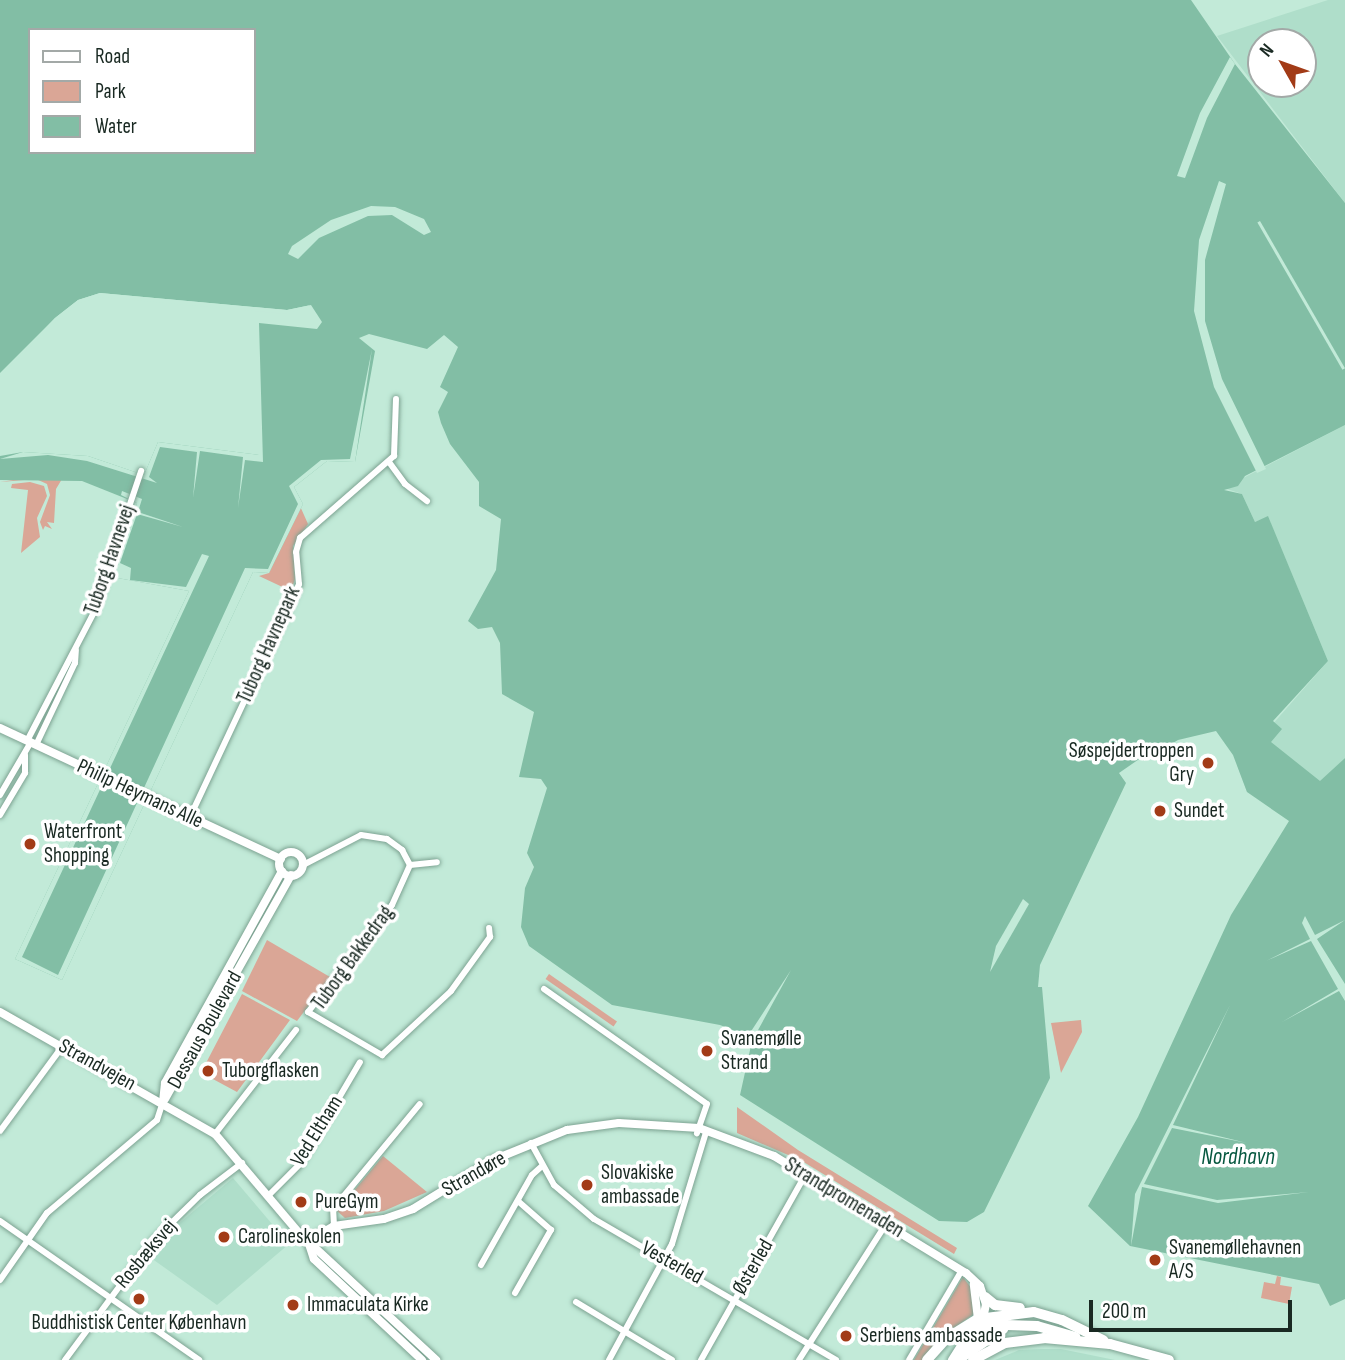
<!DOCTYPE html>
<meta charset="utf-8">
<style>
body{margin:0}
#map{position:relative;width:1345px;height:1360px;overflow:hidden;background:#c2ead8;font-family:"Sofia Sans Condensed",sans-serif}
div>[style]{position:absolute}
[style*='--x']{left:calc(var(--x)*1px);top:calc(var(--y)*1px);width:calc(var(--w)*1px);rotate:calc(var(--a)*1deg)}
.built>*{inset:0;background:#afdeca}
.green>*{inset:0;background:#daa696;transform-origin:0 0}
.water>*{inset:0;background:#82bea5}
.pier>*{inset:0;background:#c2ead8;transform-origin:0 0}
.roads{filter:drop-shadow(0 0 2px #7da392) drop-shadow(0 0 2px #7da392)}
.minor>*{height:6px;margin:-3px;padding:0 3px;transform-origin:3px;border-radius:3px;background:#fff}
.tertiary>*{height:8px;margin:-4px;padding:0 4px;transform-origin:4px;border-radius:4px;background:#fff}
.tertiary>.ring{margin:-4px;padding:0;box-sizing:content-box;background:none;border:8px solid #fff;border-radius:50%}
.primary>*{height:10px;margin:-5px;padding:0 5px;transform-origin:5px;border-radius:5px;background:#fff}
.trunk>*{height:10px;margin:-5px;padding:0 5px;transform-origin:5px;border-radius:5px;background:#fff}
.dots>*{width:19px;height:19px;translate:-50% -50%;box-sizing:border-box;border:4px solid #fff;border-radius:50%}
span{translate:-50% -50%;white-space:nowrap;text-align:center;line-height:1.15;-webkit-text-stroke:7px #fff;paint-order:stroke}
.street-label{font-size:21px;color:#192922}
.poi-label{font-size:21px;color:#192922}
.right{translate:-100% -50%;text-align:right}
.left{translate:0 -50%;text-align:left}
.water-label{font-size:23px;color:#075840;font-style:italic}
.legend{position:absolute;left:28px;top:28px;width:228px;height:126px;box-sizing:border-box;background:#fff;border:2px solid #a3a9a7;margin:0;padding:9px 12px;list-style:none;font-size:21px;color:#192922}
.legend li{display:flex;align-items:center;gap:14px;height:35px}
.legend b{width:35px;border:2px solid #a3a9a7}
.north{position:absolute;left:1247px;top:28px;width:70px;height:70px;box-sizing:border-box;background:#fff;border:2px solid #a3a9a7;border-radius:50%;rotate:310deg;font-size:19px;font-weight:700;line-height:28px;text-align:center;color:#192922}
.north::after{content:'';display:block;margin:auto;width:24px;height:32px;background:#a23b17;clip-path:polygon(50% 0,100% 100%,50% 72%,0 100%)}
.scale{position:absolute;left:1089px;top:1300px;width:203px;height:32px;box-sizing:border-box;border:4px solid #192922;border-top:0;padding-left:9px;font-size:21px;line-height:24px;white-space:nowrap;color:#192922;-webkit-text-stroke:5px #fff;paint-order:stroke}
</style>
<div id="map">
<div class="built">
<i style="clip-path:polygon(evenodd,1328px 0,1345px 0,1345px 203px,1217px 36px,1328px 0,1261px 42px,1303px 42px,1303px 84px,1261px 84px,1261px 42px)"></i>
<i style="clip-path:polygon(1345px 425px,1345px 758px,1321px 781px,1247px 792px,1237px 765px,1328px 661px,1268px 517px,1255px 522px,1242px 494px,1224px 488px)"></i>
<i style="clip-path:polygon(233px 1178px,289px 1244px,217px 1305px,151px 1258px,170px 1231px)"></i>
<i style="clip-path:polygon(1041px 1349px,1061px 1349px,1115px 1360px,995px 1360px,1019px 1350px)"></i>
</div>
<div class="green">
<i style="clip-path:polygon(27px 478px,62px 479px,56px 489px,54px 523px,47px 522px,52px 529px,45px 526px,43px 530px,40px 522px,50px 495px,47px 484px,36px 479px,0 482px)"></i>
<i style="clip-path:polygon(30px 482px,44px 486px,47px 496px,37px 518px,40px 537px,21px 553px,28px 490px,11px 488px,12px 484px)"></i>
<i style="clip-path:polygon(300px 506px,308px 524px,293px 546px,295px 579px,291px 591px,259px 576px,269px 573px)"></i>
<i style="clip-path:polygon(267px 940px,330px 977px,297px 1021px,242px 991px)"></i>
<i style="left:549px;top:974px;width:83px;height:6px;rotate:35deg"></i>
<i style="clip-path:polygon(242px 994px,290px 1020px,237px 1092px,211px 1078px,215px 1071px,205px 1065px)"></i>
<i style="clip-path:polygon(1081px 1020px,1082px 1032px,1061px 1073px,1051px 1023px)"></i>
<i style="clip-path:polygon(737px 1107px,798px 1150px,957px 1248px,954px 1254px,802px 1161px,737px 1133px)"></i>
<i style="clip-path:polygon(383px 1156px,427px 1192px,384px 1211px,345px 1218px,337px 1211px)"></i>
<i style="clip-path:polygon(1277px 1276px,1281px 1277px,1280px 1285px,1292px 1287px,1289px 1304px,1261px 1298px,1264px 1282px,1275px 1284px)"></i>
<i style="clip-path:polygon(963px 1277px,971px 1288px,974px 1314px,938px 1339px,922px 1360px,914px 1360px)"></i>
</div>
<div class="water">
<i style="clip-path:polygon(evenodd,0 0,1191px 0,1235px 64px,1345px 203px,1345px 425px,1245px 476px,1238px 486px,1224px 490px,1242px 494px,1255px 522px,1268px 516px,1328px 661px,1273px 721px,1282px 729px,1271px 742px,1320px 781px,1345px 758px,1345px 1299px,1330px 1306px,1319px 1284px,1130px 1246px,1088px 1206px,1138px 1117px,1231px 915px,1289px 821px,1247px 792px,1233px 755px,1216px 731px,1178px 740px,1148px 758px,1145px 755px,1119px 773px,1126px 783px,1040px 965px,1038px 987px,1042px 987px,1050px 1078px,984px 1212px,967px 1222px,939px 1221px,740px 1095px,752px 1041px,791px 970px,748px 1036px,720px 1025px,612px 1005px,529px 946px,521px 927px,525px 888px,534px 867px,527px 853px,547px 788px,541px 779px,519px 777px,534px 712px,502px 694px,500px 643px,492px 627px,478px 629px,468px 621px,496px 570px,501px 519px,479px 506px,479px 482px,450px 444px,441px 423px,438px 412px,448px 392px,440px 387px,458px 347px,444px 335px,427px 349px,369px 334px,359px 338px,375px 351px,355px 462px,327px 461px,294px 487px,303px 504px,269px 573px,253px 572px,62px 980px,15px 959px,189px 591px,112px 577px,137px 503px,82px 481px,0 480px,0 456px,23px 452px,88px 456px,144px 475px,158px 442px,259px 455px,259px 323px,317px 329px,322px 322px,311px 305px,287px 310px,100px 293px,78px 300px,55px 318px,0 373px,0 0,30px 30px,254px 30px,254px 152px,30px 152px,30px 30px)"></i>
</div>
<div class="pier">
<i style="clip-path:polygon(1230px 57px,1235px 64px,1207px 118px,1185px 178px,1177px 176px,1200px 113px)"></i>
<i style="clip-path:polygon(1219px 181px,1226px 184px,1205px 260px,1205px 321px,1222px 379px,1266px 469px,1257px 473px,1214px 387px,1194px 311px,1199px 240px)"></i>
<i style="clip-path:polygon(371px 206px,395px 207px,424px 219px,431px 232px,424px 235px,392px 215px,368px 216px,319px 238px,298px 259px,288px 254px,292px 246px,331px 220px)"></i>
<i style="left:1260px;top:221px;width:170px;height:3px;rotate:60deg"></i>
<i style="clip-path:polygon(100px 293px,287px 310px,311px 305px,287px 314px,100px 297px,80px 303px,57px 321px,0 377px,55px 318px,78px 300px)"></i>
<i style="clip-path:polygon(259px 323px,263px 462px,245px 460px,238px 508px,243px 457px,200px 451px,193px 498px,197px 452px,160px 447px,149px 477px,157px 483px,87px 461px,48px 455px,0 459px,23px 452px,88px 456px,144px 475px,158px 442px,259px 455px)"></i>
<i style="clip-path:polygon(372px 349px,355px 462px,327px 461px,294px 487px,303px 504px,269px 573px,253px 572px,62px 980px,15px 959px,189px 591px,112px 577px,137px 503px,121px 495px,122px 491px,142px 499px,138px 512px,183px 527px,137px 514px,120px 563px,131px 568px,130px 580px,186px 587px,202px 554px,209px 556px,22px 957px,58px 975px,245px 568px,268px 569px,298px 504px,289px 486px,321px 460px,350px 459px)"></i>
<i style="clip-path:polygon(1023px 899px,1029px 904px,990px 972px,996px 946px)"></i>
<i style="clip-path:polygon(1305px 916px,1315px 935px,1345px 920px,1317px 939px,1345px 984px,1345px 1001px,1339px 991px,1282px 1022px,1338px 989px,1311px 941px,1266px 961px,1310px 939px,1302px 923px)"></i>
<i style="clip-path:polygon(1230px 1005px,1173px 1125px,1247px 1143px,1172px 1128px,1144px 1184px,1217px 1200px,1309px 1192px,1218px 1203px,1142px 1187px,1131px 1246px,1135px 1194px)"></i>
</div>
<div class="roads">
<div class="minor">
<i style="--x:389;--y:462;--w:27;--a:54"></i>
<i style="--x:405;--y:484;--w:28;--a:38"></i>
<i style="--x:27;--y:741;--w:143;--a:-62.5"></i>
<i style="--x:93;--y:614;--w:151;--a:-71.4"></i>
<i style="--x:36;--y:745;--w:91;--a:-64.6"></i>
<i style="--x:75;--y:663;--w:13;--a:-86"></i>
<i style="--x:0;--y:795;--w:61;--a:-59.7"></i>
<i style="--x:0;--y:815;--w:49;--a:-59.2"></i>
<i style="--x:25;--y:773;--w:18;--a:-90"></i>
<i style="--x:190;--y:817;--w:257;--a:-64.9"></i>
<i style="--x:299;--y:584;--w:32;--a:-95"></i>
<i style="--x:296;--y:552;--w:15;--a:-74"></i>
<i style="--x:300;--y:538;--w:125;--a:-41.1"></i>
<i style="--x:394;--y:456;--w:57;--a:-88"></i>
<i style="--x:303;--y:865;--w:65;--a:-27.3"></i>
<i style="--x:361;--y:835;--w:26;--a:9"></i>
<i style="--x:387;--y:839;--w:19;--a:36"></i>
<i style="--x:402;--y:850;--w:17;--a:62"></i>
<i style="--x:410;--y:865;--w:44;--a:114.2"></i>
<i style="--x:392;--y:905;--w:136;--a:128.1"></i>
<i style="--x:308;--y:1012;--w:86;--a:30.2"></i>
<i style="--x:382;--y:1055;--w:94;--a:-42.8"></i>
<i style="--x:451;--y:991;--w:67;--a:-54.2"></i>
<i style="--x:490;--y:937;--w:9;--a:-96"></i>
<i style="--x:410;--y:865;--w:27;--a:-6"></i>
<i style="--x:544;--y:989;--w:199;--a:35.2"></i>
<i style="--x:707;--y:1104;--w:31;--a:109"></i>
<i style="--x:0;--y:1131;--w:104;--a:-53.6"></i>
<i style="--x:215;--y:1134;--w:132;--a:-52.1"></i>
<i style="--x:531;--y:1143;--w:48;--a:61.3"></i>
<i style="--x:554;--y:1185;--w:52;--a:40.4"></i>
<i style="--x:594;--y:1219;--w:280;--a:30.2"></i>
<i style="--x:268;--y:1196;--w:45;--a:-45"></i>
<i style="--x:300;--y:1164;--w:118;--a:-59.5"></i>
<i style="--x:0;--y:1221;--w:243;--a:34.9"></i>
<i style="--x:334;--y:1226;--w:17;--a:-93"></i>
<i style="--x:333;--y:1209;--w:136;--a:-50.4"></i>
<i style="--x:481;--y:1265;--w:103;--a:-60.5"></i>
<i style="--x:532;--y:1175;--w:12;--a:-42"></i>
<i style="--x:0;--y:1280;--w:82;--a:-55"></i>
<i style="--x:47;--y:1213;--w:144;--a:-40.2"></i>
<i style="--x:157;--y:1120;--w:19;--a:-72"></i>
<i style="--x:515;--y:1293;--w:73;--a:-60.3"></i>
<i style="--x:551;--y:1230;--w:44;--a:-138.7"></i>
<i style="--x:576;--y:1302;--w:112;--a:31.1"></i>
<i style="--x:65;--y:1360;--w:148;--a:-53.5"></i>
<i style="--x:153;--y:1241;--w:66;--a:-44.4"></i>
<i style="--x:200;--y:1195;--w:53;--a:-37.3"></i>
<i style="--x:609;--y:1360;--w:132;--a:-61.5"></i>
<i style="--x:672;--y:1244;--w:117;--a:-73.1"></i>
<i style="--x:701;--y:1360;--w:214;--a:-60.6"></i>
<i style="--x:799;--y:1360;--w:161;--a:-57.4"></i>
<i style="--x:909;--y:1360;--w:104;--a:-59.5"></i>
</div>
<div class="tertiary">
<i style="--x:0;--y:728;--w:310;--a:25"></i>
<i class="ring" style="left:279px;top:852px;width:16px;height:16px"></i>
<i style="--x:0;--y:1012;--w:247;--a:29.6"></i>
<i style="--x:215;--y:1134;--w:130;--a:49.7"></i>
<i style="--x:299;--y:1233;--w:187;--a:42.8"></i>
<i style="--x:165;--y:1099;--w:257;--a:-60.6"></i>
<i style="--x:163;--y:1102;--w:19;--a:-84"></i>
<i style="--x:165;--y:1083;--w:242;--a:-61.1"></i>
<i style="--x:308;--y:1241;--w:30;--a:-30"></i>
<i style="--x:334;--y:1226;--w:50;--a:-8"></i>
<i style="--x:384;--y:1219;--w:31;--a:-19"></i>
<i style="--x:413;--y:1209;--w:94;--a:-31.5"></i>
<i style="--x:493;--y:1160;--w:80;--a:-22.1"></i>
<i style="--x:567;--y:1130;--w:52;--a:-7.7"></i>
<i style="--x:619;--y:1123;--w:80;--a:3.6"></i>
<i style="--x:699;--y:1128;--w:80;--a:20.5"></i>
<i style="--x:774;--y:1156;--w:225;--a:31.4"></i>
<i style="--x:966;--y:1273;--w:19;--a:43"></i>
<i style="--x:980;--y:1286;--w:19;--a:72"></i>
<i style="--x:986;--y:1304;--w:21;--a:101"></i>
<i style="--x:982;--y:1325;--w:36;--a:126"></i>
<i style="--x:308;--y:1241;--w:19;--a:72"></i>
<i style="--x:314;--y:1259;--w:148;--a:43.1"></i>
<i style="--x:952;--y:1360;--w:49;--a:-57.6"></i>
<i style="--x:978;--y:1319;--w:35;--a:-97"></i>
</div>
<div class="primary">
<i style="--x:985;--y:1297;--w:13;--a:39"></i>
<i style="--x:995;--y:1305;--w:25;--a:7"></i>
<i style="--x:978;--y:1319;--w:56;--a:-7.1"></i>
<i style="--x:1034;--y:1312;--w:29;--a:16"></i>
<i style="--x:1062;--y:1320;--w:46;--a:26"></i>
<i style="--x:976;--y:1324;--w:61;--a:1.9"></i>
<i style="--x:1037;--y:1326;--w:40;--a:16"></i>
<i style="--x:958;--y:1360;--w:55;--a:-34.6"></i>
<i style="--x:973;--y:1360;--w:36;--a:-28"></i>
<i style="--x:1005;--y:1343;--w:39;--a:-7"></i>
<i style="--x:1044;--y:1338;--w:66;--a:5.2"></i>
<i style="--x:1110;--y:1344;--w:61;--a:15.2"></i>
</div>
<div class="trunk">
<i style="--x:927;--y:1360;--w:30;--a:-48"></i>
<i style="--x:947;--y:1338;--w:36;--a:-32"></i>
</div>
</div>
<div class="dots">
<i style="left:1208px;top:763px;background:#a23b17"></i>
<i style="left:1160px;top:811px;background:#a23b17"></i>
<i style="left:30px;top:844px;background:#a23b17"></i>
<i style="left:707px;top:1051px;background:#a23b17"></i>
<i style="left:208px;top:1071px;background:#a23b17"></i>
<i style="left:587px;top:1185px;background:#a23b17"></i>
<i style="left:301px;top:1202px;background:#a23b17"></i>
<i style="left:224px;top:1237px;background:#a23b17"></i>
<i style="left:1155px;top:1260px;background:#a23b17"></i>
<i style="left:139px;top:1299px;background:#a23b17"></i>
<i style="left:293px;top:1305px;background:#a23b17"></i>
<i style="left:846px;top:1336px;background:#a23b17"></i>
</div>
<div class="street-label">
<span style="left:110px;top:560px;rotate:-71deg">Tuborg Havnevej</span>
<span style="left:269px;top:645px;rotate:-66deg">Tuborg Havnepark</span>
<span style="left:140px;top:794px;rotate:25deg">Philip Heymans Alle</span>
<span style="left:353px;top:958px;rotate:-54deg">Tuborg Bakkedrag</span>
<span style="left:205px;top:1030px;rotate:-61deg">Dessaus Boulevard</span>
<span style="left:97px;top:1065px;rotate:29deg">Strandvejen</span>
<span style="left:317px;top:1131px;rotate:-58deg">Ved Eltham</span>
<span style="left:474px;top:1174px;rotate:-30deg">Strandøre</span>
<span style="left:844px;top:1198px;rotate:31deg">Strandpromenaden</span>
<span style="left:146px;top:1254px;rotate:-50deg">Rosbæksvej</span>
<span style="left:672px;top:1263px;rotate:29deg">Vesterled</span>
<span style="left:753px;top:1267px;rotate:-60deg">Østerled</span>
</div>
<div class="poi-label">
<span class="right" style="left:1194px;top:763px">Søspejdertroppen<br>Gry</span>
<span class="left" style="left:1174px;top:811px">Sundet</span>
<span class="left" style="left:44px;top:844px">Waterfront<br>Shopping</span>
<span class="left" style="left:721px;top:1051px">Svanemølle<br>Strand</span>
<span class="left" style="left:222px;top:1071px">Tuborgflasken</span>
<span class="left" style="left:601px;top:1185px">Slovakiske<br>ambassade</span>
<span class="left" style="left:315px;top:1202px">PureGym</span>
<span class="left" style="left:238px;top:1237px">Carolineskolen</span>
<span class="left" style="left:1169px;top:1260px">Svanemøllehavnen<br>A/S</span>
<span class="left" style="left:307px;top:1305px">Immaculata Kirke</span>
<span style="left:139px;top:1323px">Buddhistisk Center København</span>
<span class="left" style="left:860px;top:1336px">Serbiens ambassade</span>
</div>
<div class="water-label">
<span style="left:1238px;top:1157px">Nordhavn</span>
</div>
<ul class="legend">
<li><b style="height:9px;background:#fff"></b>Road</li>
<li><b style="height:19px;background:#daa696"></b>Park</li>
<li><b style="height:19px;background:#82bea5"></b>Water</li>
</ul>
<div class="north">N</div>
<div class="scale">200 m</div>
</div>
